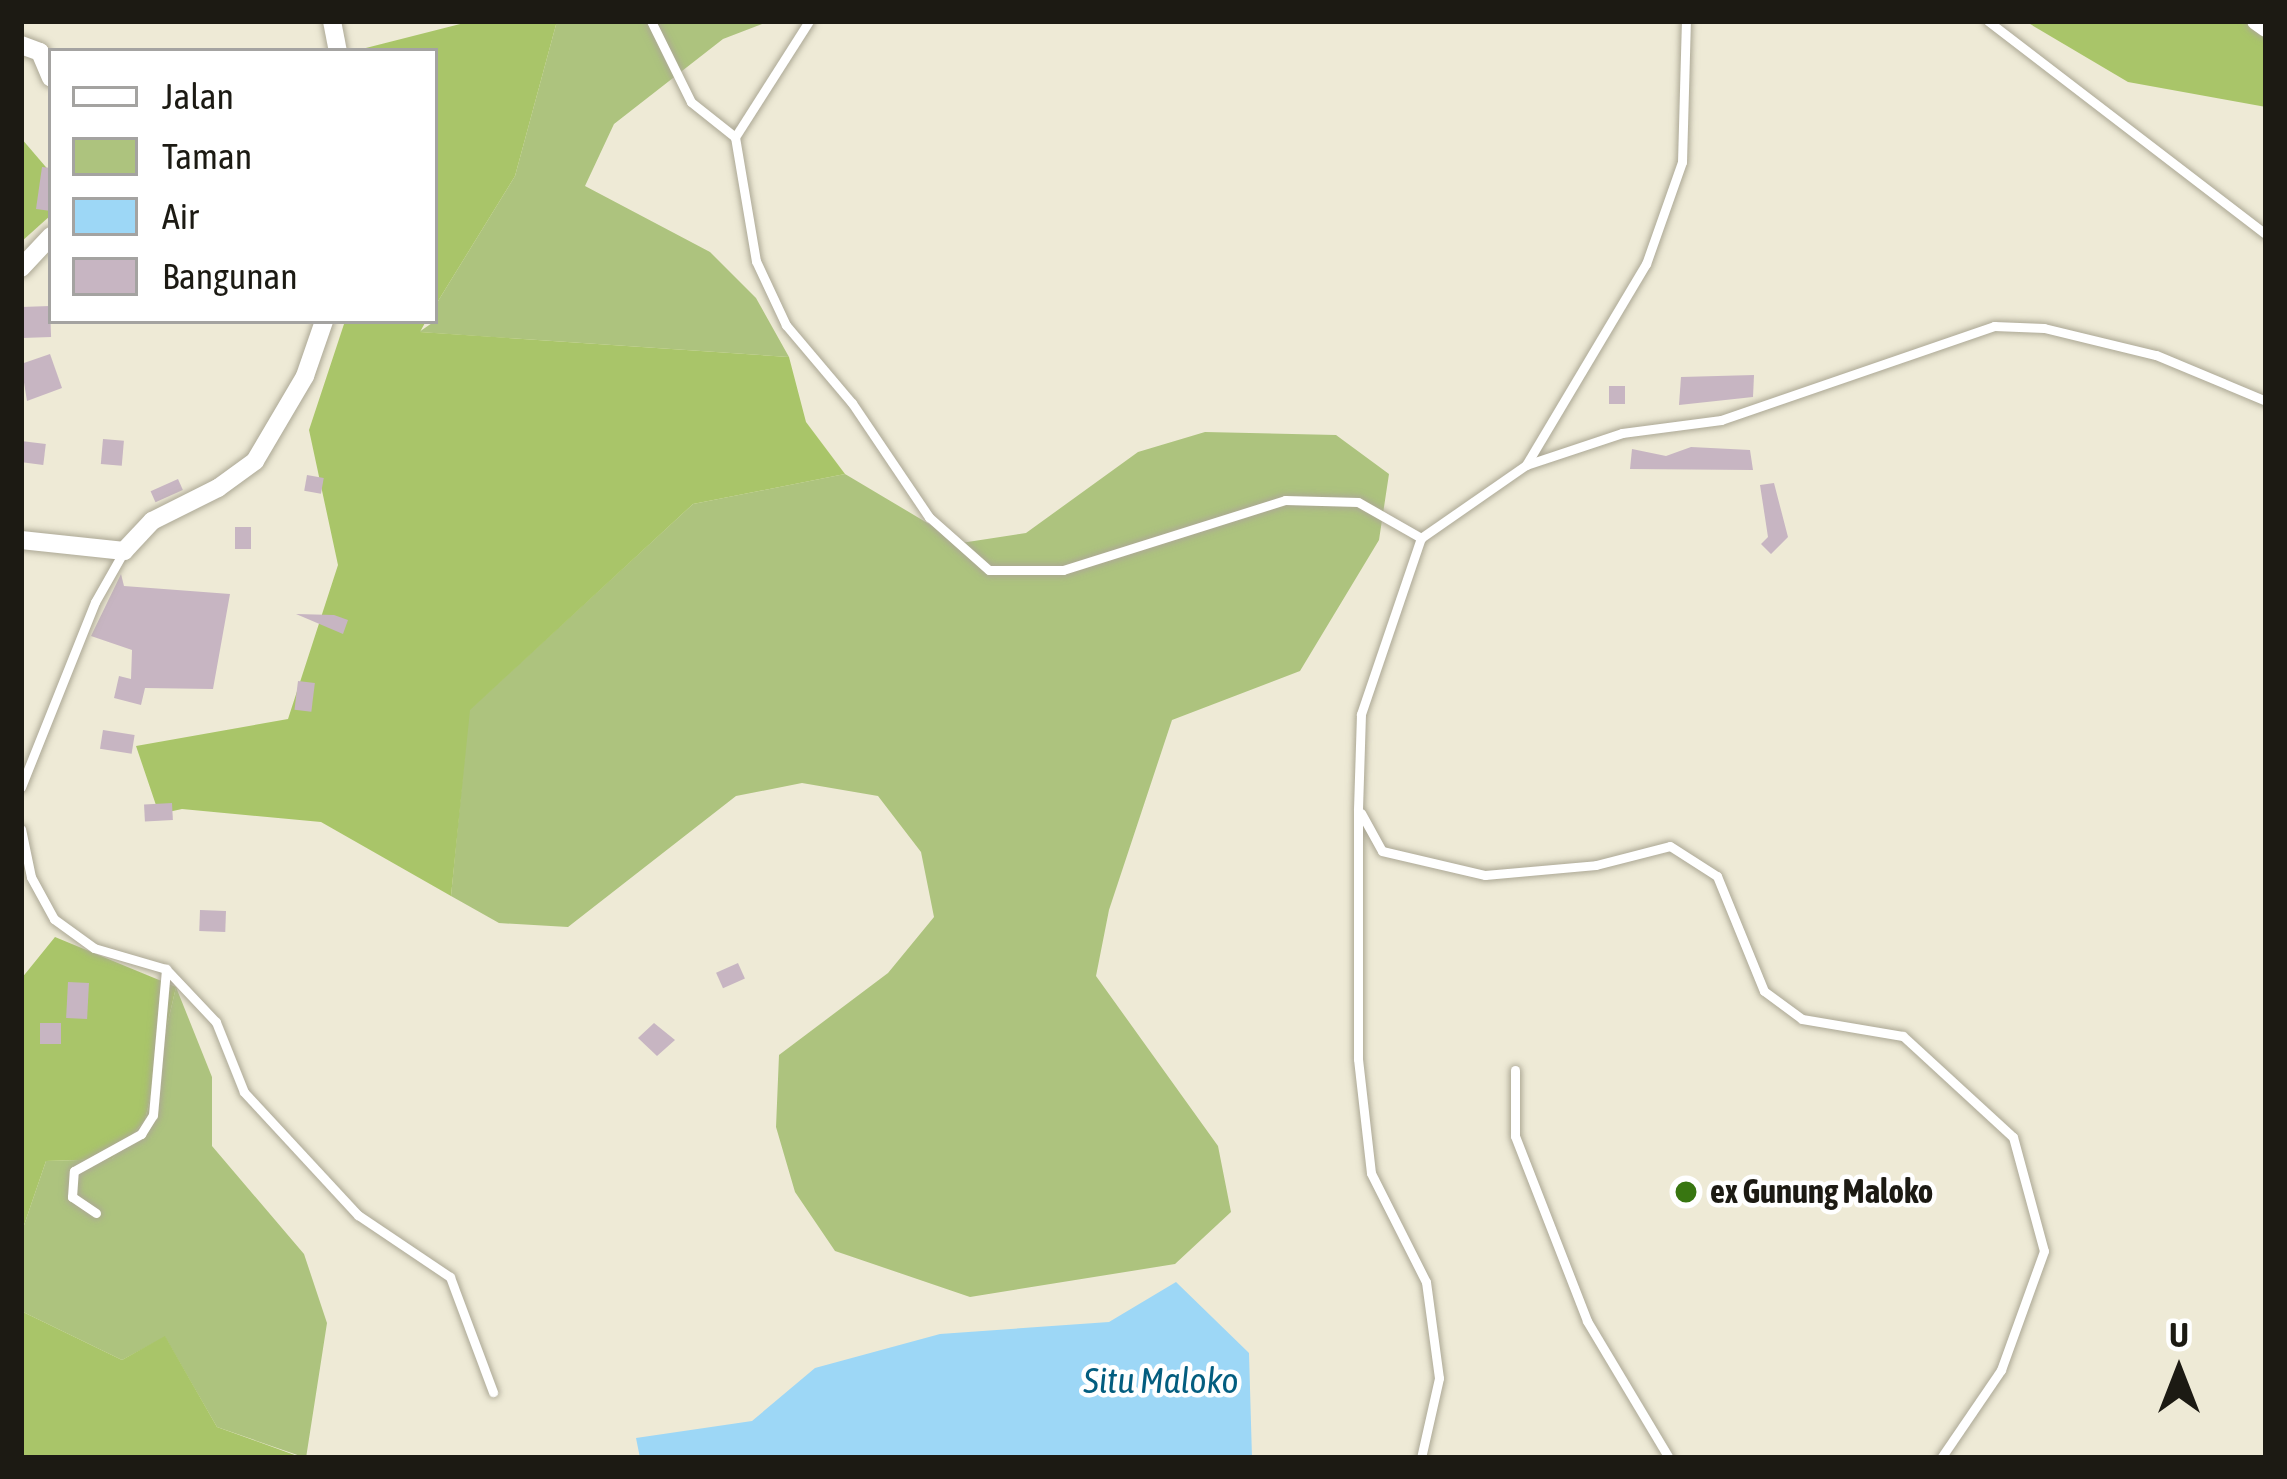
<!DOCTYPE html>
<style>
body{margin:0}
#map{position:relative;width:2287px;height:1479px;overflow:hidden;background:#eeead6;font-family:"Asap Condensed",sans-serif}
div>[style]{position:absolute}
[style*='--x']{left:calc(var(--x)*1px);top:calc(var(--y)*1px);width:calc(var(--w)*1px);rotate:calc(var(--a)*1deg)}
.green>*{inset:0;background:#adc37e}
.forest>*{inset:0;background:#a9c569}
.water>*{inset:0;background:#9dd7f6}
.building>*{inset:0;background:#c7b5c2;transform-origin:0 0}
.roads{filter:drop-shadow(0 0 3px #aca895) drop-shadow(0 0 3px #aca895)}
.lane>*{height:9px;margin:-4.5px;padding:0 4.5px;transform-origin:4.5px;border-radius:4.5px;background:#fff}
.street>*{height:18px;margin:-9px;padding:0 9px;transform-origin:9px;border-radius:9px;background:#fff}
.dots>*{width:33px;height:33px;translate:-50% -50%;box-sizing:border-box;border:6px solid #fff;border-radius:50%}
span{translate:-50% -50%;white-space:nowrap;text-align:center;line-height:1.15;-webkit-text-stroke:9px #fff;paint-order:stroke}
.poi-label{font-size:33px;color:#1c1a13;font-weight:700}
.left{translate:0 -50%;text-align:left}
.water-label{font-size:36px;color:#035d7f;font-style:italic}
.frame{position:absolute;inset:0;border:24px solid #1c1a13;pointer-events:none}
.legend{position:absolute;left:48px;top:48px;width:390px;height:276px;box-sizing:border-box;background:#fff;border:3px solid #a4a3a1;margin:0;padding:15px 21px;list-style:none;font-size:36px;color:#1c1a13}
.legend li{display:flex;align-items:center;gap:24px;height:60px}
.legend b{width:60px;border:3px solid #a4a3a1}
.north{position:absolute;left:2119px;top:1311px;width:120px;height:120px;-webkit-text-stroke:9px #fff;paint-order:stroke;rotate:0deg;font-size:33px;font-weight:700;line-height:48px;text-align:center;color:#1c1a13}
.north::after{content:'';display:block;margin:auto;width:42px;height:54px;background:#1c1a13;clip-path:polygon(50% 0,100% 100%,50% 72%,0 100%)}
</style>
<div id="map">
<div class="green">
<i style="clip-path:polygon(557px 21px,770px 21px,723px 39px,614px 124px,585px 186px,710px 252px,756px 298px,789px 357px,419px 332px,435px 321px,435px 306px,515px 176px)"></i>
<i style="clip-path:polygon(1205px 432px,1336px 435px,1389px 474px,1379px 540px,1300px 671px,1172px 720px,1109px 910px,1096px 976px,1218px 1146px,1231px 1212px,1175px 1264px,970px 1297px,835px 1251px,795px 1192px,776px 1127px,779px 1055px,888px 973px,934px 917px,921px 852px,878px 796px,802px 783px,736px 796px,568px 927px,499px 923px,451px 896px,469px 710px,693px 504px,845px 474px,961px 543px,1026px 533px,1138px 452px)"></i>
<i style="clip-path:polygon(176px 987px,212px 1077px,212px 1146px,304px 1254px,327px 1323px,306px 1458px,217px 1427px,165px 1337px,122px 1360px,21px 1311px,21px 1234px,46px 1161px,112px 1159px,145px 1120px)"></i>
</div>
<div class="forest">
<i style="clip-path:polygon(472px 21px,557px 21px,515px 176px,435px 306px,435px 51px,354px 51px)"></i>
<i style="clip-path:polygon(2025px 21px,2266px 21px,2266px 107px,2128px 82px)"></i>
<i style="clip-path:polygon(21px 138px,51px 173px,51px 215px,21px 242px)"></i>
<i style="clip-path:polygon(345px 321px,426px 321px,420px 332px,789px 357px,806px 422px,845px 474px,693px 504px,470px 710px,451px 896px,321px 822px,182px 809px,159px 814px,136px 746px,288px 719px,338px 565px,309px 430px)"></i>
<i style="clip-path:polygon(55px 937px,176px 987px,145px 1120px,112px 1159px,46px 1161px,21px 1234px,21px 979px)"></i>
<i style="clip-path:polygon(21px 1311px,122px 1360px,165px 1336px,217px 1427px,303px 1458px,21px 1458px)"></i>
</div>
<div class="water">
<i style="clip-path:polygon(1176px 1282px,1249px 1353px,1252px 1458px,640px 1458px,636px 1438px,752px 1421px,815px 1368px,940px 1334px,1109px 1322px)"></i>
</div>
<div class="building">
<i style="clip-path:polygon(42px 167px,51px 168px,51px 211px,36px 209px)"></i>
<i style="left:50px;top:306px;width:31px;height:29px;rotate:88deg"></i>
<i style="clip-path:polygon(50px 354px,62px 388px,27px 401px,21px 364px)"></i>
<i style="clip-path:polygon(1754px 375px,1753px 397px,1679px 405px,1681px 377px)"></i>
<i style="left:1609px;top:386px;width:16px;height:18px"></i>
<i style="left:103px;top:439px;width:21px;height:25px;rotate:5deg"></i>
<i style="left:21px;top:441px;width:25px;height:21px;rotate:7deg"></i>
<i style="clip-path:polygon(1691px 447px,1750px 450px,1753px 470px,1630px 469px,1632px 449px,1666px 456px)"></i>
<i style="left:307px;top:475px;width:17px;height:16px;rotate:10deg"></i>
<i style="left:178px;top:479px;width:12px;height:30px;rotate:66deg"></i>
<i style="clip-path:polygon(1774px 483px,1788px 537px,1771px 554px,1761px 544px,1768px 537px,1760px 485px)"></i>
<i style="left:235px;top:527px;width:16px;height:22px"></i>
<i style="clip-path:polygon(121px 574px,124px 586px,230px 594px,213px 689px,145px 688px,141px 705px,114px 698px,119px 676px,131px 679px,132px 650px,91px 636px)"></i>
<i style="clip-path:polygon(296px 614px,334px 615px,348px 620px,343px 634px)"></i>
<i style="left:298px;top:681px;width:17px;height:29px;rotate:7deg"></i>
<i style="left:103px;top:730px;width:32px;height:19px;rotate:9deg"></i>
<i style="left:172px;top:803px;width:17px;height:28px;rotate:87deg"></i>
<i style="left:200px;top:910px;width:26px;height:21px;rotate:2deg"></i>
<i style="left:738px;top:963px;width:17px;height:24px;rotate:66deg"></i>
<i style="left:68px;top:982px;width:21px;height:36px;rotate:3deg"></i>
<i style="left:40px;top:1023px;width:21px;height:21px"></i>
<i style="clip-path:polygon(654px 1023px,675px 1040px,657px 1056px,638px 1038px)"></i>
</div>
<div class="roads">
<div class="lane">
<i style="--x:651;--y:21;--w:90;--a:63.7"></i>
<i style="--x:691;--y:102;--w:56;--a:38.5"></i>
<i style="--x:809;--y:21;--w:138;--a:122.5"></i>
<i style="--x:735;--y:137;--w:126;--a:80.4"></i>
<i style="--x:756;--y:261;--w:71;--a:64.9"></i>
<i style="--x:786;--y:325;--w:102;--a:49.8"></i>
<i style="--x:852;--y:403;--w:138;--a:56"></i>
<i style="--x:929;--y:517;--w:80;--a:41.5"></i>
<i style="--x:989;--y:570;--w:74;--a:0"></i>
<i style="--x:1063;--y:570;--w:233;--a:-17.5"></i>
<i style="--x:1285;--y:500;--w:73;--a:1.6"></i>
<i style="--x:1358;--y:502;--w:73;--a:29.7"></i>
<i style="--x:1988;--y:21;--w:350;--a:37.5"></i>
<i style="--x:1526;--y:465;--w:234;--a:-59.2"></i>
<i style="--x:1646;--y:264;--w:108;--a:-70.6"></i>
<i style="--x:1682;--y:162;--w:141;--a:-88.4"></i>
<i style="--x:21;--y:787;--w:199;--a:-68.2"></i>
<i style="--x:95;--y:602;--w:59;--a:-60.4"></i>
<i style="--x:1361;--y:813;--w:43;--a:61.1"></i>
<i style="--x:1382;--y:851;--w:106;--a:13.1"></i>
<i style="--x:1485;--y:875;--w:111;--a:-5.1"></i>
<i style="--x:1596;--y:865;--w:76;--a:-14.4"></i>
<i style="--x:1670;--y:846;--w:56;--a:32.6"></i>
<i style="--x:1717;--y:876;--w:124;--a:67.8"></i>
<i style="--x:1764;--y:991;--w:47;--a:36.4"></i>
<i style="--x:1802;--y:1019;--w:102;--a:9.6"></i>
<i style="--x:1903;--y:1036;--w:149;--a:42.6"></i>
<i style="--x:2013;--y:1137;--w:118;--a:74.8"></i>
<i style="--x:2044;--y:1251;--w:127;--a:109.9"></i>
<i style="--x:2001;--y:1370;--w:107;--a:124.3"></i>
<i style="--x:21;--y:829;--w:49;--a:78.2"></i>
<i style="--x:31;--y:877;--w:48;--a:61.3"></i>
<i style="--x:54;--y:919;--w:49;--a:35.9"></i>
<i style="--x:94;--y:948;--w:75;--a:16.3"></i>
<i style="--x:166;--y:969;--w:73;--a:46.7"></i>
<i style="--x:216;--y:1022;--w:75;--a:68.2"></i>
<i style="--x:244;--y:1092;--w:168;--a:47.2"></i>
<i style="--x:358;--y:1215;--w:111;--a:34"></i>
<i style="--x:450;--y:1277;--w:123;--a:69.5"></i>
<i style="--x:1515;--y:1070;--w:66;--a:90"></i>
<i style="--x:1515;--y:1136;--w:199;--a:68.7"></i>
<i style="--x:1587;--y:1321;--w:160;--a:59.1"></i>
<i style="--x:96;--y:1213;--w:29;--a:-146"></i>
<i style="--x:72;--y:1197;--w:26;--a:-86"></i>
<i style="--x:74;--y:1171;--w:77;--a:-28.9"></i>
<i style="--x:141;--y:1134;--w:22;--a:-58"></i>
<i style="--x:153;--y:1115;--w:147;--a:-84.9"></i>
<i style="--x:1421;--y:1458;--w:82;--a:-77.3"></i>
<i style="--x:1439;--y:1378;--w:97;--a:-97.7"></i>
<i style="--x:1426;--y:1282;--w:122;--a:-116.8"></i>
<i style="--x:1371;--y:1173;--w:115;--a:-96.5"></i>
<i style="--x:1358;--y:1059;--w:250;--a:-90"></i>
<i style="--x:1358;--y:809;--w:95;--a:-88.2"></i>
<i style="--x:1361;--y:714;--w:186;--a:-71.2"></i>
<i style="--x:1421;--y:538;--w:128;--a:-34.8"></i>
<i style="--x:1526;--y:465;--w:101;--a:-18.4"></i>
<i style="--x:1622;--y:433;--w:100;--a:-7.5"></i>
<i style="--x:1721;--y:420;--w:289;--a:-19"></i>
<i style="--x:1994;--y:326;--w:50;--a:2.3"></i>
<i style="--x:2044;--y:328;--w:115;--a:13.6"></i>
<i style="--x:2156;--y:355;--w:119;--a:22.7"></i>
</div>
<div class="street">
<i style="--x:332;--y:21;--w:31;--a:79"></i>
<i style="--x:2256;--y:21;--w:12;--a:35"></i>
<i style="--x:21;--y:45;--w:20;--a:20"></i>
<i style="--x:40;--y:52;--w:28;--a:67"></i>
<i style="--x:21;--y:268;--w:44;--a:-46.8"></i>
<i style="--x:21;--y:540;--w:104;--a:6.1"></i>
<i style="--x:124;--y:551;--w:41;--a:-47"></i>
<i style="--x:152;--y:521;--w:74;--a:-26.6"></i>
<i style="--x:218;--y:488;--w:46;--a:-36.1"></i>
<i style="--x:255;--y:461;--w:99;--a:-59.5"></i>
<i style="--x:305;--y:376;--w:58;--a:-70.9"></i>
</div>
</div>
<div class="dots">
<i style="left:1686px;top:1192px;background:#387611"></i>
</div>
<div class="poi-label">
<span class="left" style="left:1710px;top:1192px">ex Gunung Maloko</span>
</div>
<div class="water-label">
<span style="left:1161px;top:1381px">Situ Maloko</span>
</div>
<div class="frame"></div>
<ul class="legend">
<li><b style="height:15px;background:#fff"></b>Jalan</li>
<li><b style="height:33px;background:#adc37e"></b>Taman</li>
<li><b style="height:33px;background:#9dd7f6"></b>Air</li>
<li><b style="height:33px;background:#c7b5c2"></b>Bangunan</li>
</ul>
<div class="north">U</div>
</div>
